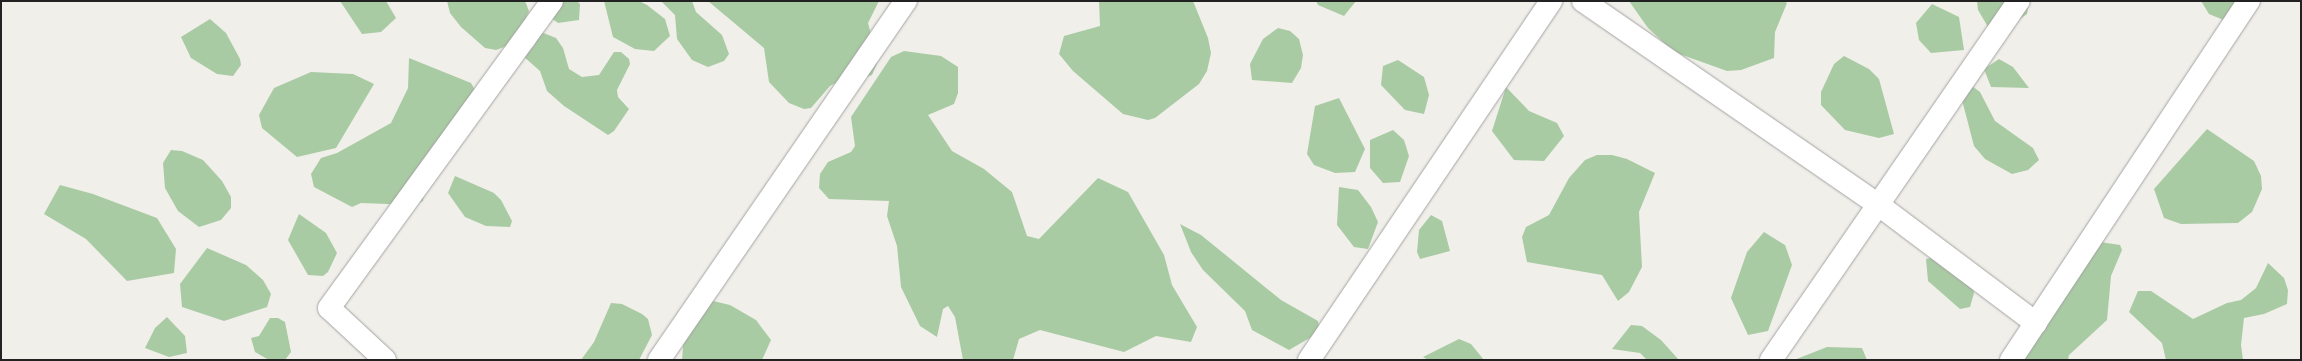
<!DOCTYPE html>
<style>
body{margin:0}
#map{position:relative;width:2302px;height:361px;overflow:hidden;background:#f1efea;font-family:"Source Sans 3",sans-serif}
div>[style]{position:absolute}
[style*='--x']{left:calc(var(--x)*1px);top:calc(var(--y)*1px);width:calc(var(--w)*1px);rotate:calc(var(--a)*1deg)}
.forest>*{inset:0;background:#a9cba3}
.roads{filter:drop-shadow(0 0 1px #a3a3a3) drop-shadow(0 0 1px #a3a3a3)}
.street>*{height:22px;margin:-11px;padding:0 11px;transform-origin:11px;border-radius:11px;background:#fff}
span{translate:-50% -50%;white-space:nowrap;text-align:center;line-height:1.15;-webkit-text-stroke:3px #fff;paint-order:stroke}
.frame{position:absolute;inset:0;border:2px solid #222;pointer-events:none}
</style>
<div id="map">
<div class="forest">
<i style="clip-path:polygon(340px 1px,386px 1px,396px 18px,381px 32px,362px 34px)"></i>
<i style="clip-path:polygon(447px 1px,525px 1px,529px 11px,520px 31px,507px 46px,496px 50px,485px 48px,461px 27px,450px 13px)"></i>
<i style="clip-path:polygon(545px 1px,577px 1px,580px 4px,579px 20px,558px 23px,548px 16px)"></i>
<i style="clip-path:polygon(604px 1px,639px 1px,647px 5px,665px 19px,670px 36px,654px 51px,635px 49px,613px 37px)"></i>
<i style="clip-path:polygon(661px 1px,692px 1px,696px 12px,722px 35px,729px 54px,724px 61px,708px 67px,692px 60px,677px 39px,675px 15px)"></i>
<i style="clip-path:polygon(708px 1px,879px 1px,868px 23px,878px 61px,872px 75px,852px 82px,841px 80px,830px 86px,811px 108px,804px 109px,789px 103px,769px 82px,764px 48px)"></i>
<i style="clip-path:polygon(1099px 1px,1193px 1px,1208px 38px,1211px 53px,1207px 71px,1199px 84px,1155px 118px,1148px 120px,1123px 114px,1073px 71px,1059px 54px,1064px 36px,1100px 26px)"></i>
<i style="clip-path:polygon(1316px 1px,1356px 1px,1344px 16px,1318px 5px)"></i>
<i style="clip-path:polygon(1629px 1px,1784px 1px,1787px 3px,1775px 32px,1774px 58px,1741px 70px,1727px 71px,1674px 52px,1648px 28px)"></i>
<i style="clip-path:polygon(1977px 1px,2029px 1px,2027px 14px,1994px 37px,1978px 10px)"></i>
<i style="clip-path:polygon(2201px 1px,2239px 1px,2226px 21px,2209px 14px)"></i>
<i style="clip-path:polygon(1932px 4px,1959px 17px,1964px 50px,1931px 53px,1919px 40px,1916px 23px)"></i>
<i style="clip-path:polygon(210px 19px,226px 33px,240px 59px,241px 65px,233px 76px,217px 74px,191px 58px,181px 37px)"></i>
<i style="clip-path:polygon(1278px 28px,1290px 31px,1299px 39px,1303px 55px,1301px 68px,1292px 83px,1252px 80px,1250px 64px,1263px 39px)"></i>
<i style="clip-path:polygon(541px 32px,556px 38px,563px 48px,569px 69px,582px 77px,599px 75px,614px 52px,621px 52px,629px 59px,630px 64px,617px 90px,618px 97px,629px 109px,614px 131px,608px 135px,564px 106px,547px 91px,540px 71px,523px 56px,534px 46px)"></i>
<i style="clip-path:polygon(904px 51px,941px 56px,958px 67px,958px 93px,954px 104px,928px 115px,952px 151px,984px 169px,1012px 192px,1027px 236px,1039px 239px,1098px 178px,1128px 192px,1164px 255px,1172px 285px,1197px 327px,1191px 342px,1156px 336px,1124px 352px,1040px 330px,1019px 339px,1013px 360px,963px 360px,955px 317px,948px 306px,943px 309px,937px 337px,920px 326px,901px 287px,897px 246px,887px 216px,889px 201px,829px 199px,819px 188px,820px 174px,828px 162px,851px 152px,855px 146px,851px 117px,891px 57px)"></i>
<i style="clip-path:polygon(1844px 56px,1869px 69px,1879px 79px,1894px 134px,1879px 138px,1845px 130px,1821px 105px,1821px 92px,1834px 64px)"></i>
<i style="clip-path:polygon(409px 58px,471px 83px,475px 90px,424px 192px,423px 201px,414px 205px,361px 203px,352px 207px,314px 187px,311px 174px,321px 158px,337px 153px,391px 123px,408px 88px)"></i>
<i style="clip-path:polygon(1999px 59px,2013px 67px,2029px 88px,1991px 87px,1984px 69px)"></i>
<i style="clip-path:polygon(1398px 60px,1424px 77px,1429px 95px,1424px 114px,1405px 110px,1381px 85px,1383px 66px)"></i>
<i style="clip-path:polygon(311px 72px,353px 74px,374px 84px,336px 148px,297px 157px,262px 128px,259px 115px,274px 88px)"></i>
<i style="clip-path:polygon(1972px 86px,1980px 92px,1995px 121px,2033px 148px,2039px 160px,2028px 170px,2012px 174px,1985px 159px,1974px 146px,1962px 100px)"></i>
<i style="clip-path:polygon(1506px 87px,1529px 111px,1557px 123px,1564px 136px,1544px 161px,1514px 160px,1492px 131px)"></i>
<i style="clip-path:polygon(1339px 98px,1365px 149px,1355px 172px,1335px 173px,1314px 165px,1307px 154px,1315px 106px)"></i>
<i style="clip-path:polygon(2207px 129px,2254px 161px,2261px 176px,2262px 189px,2252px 212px,2238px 223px,2181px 224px,2164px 218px,2154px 189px)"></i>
<i style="clip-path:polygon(1393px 130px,1404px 140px,1409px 156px,1400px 182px,1383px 183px,1370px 168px,1370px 140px)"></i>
<i style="clip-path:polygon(171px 150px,182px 151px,203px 160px,222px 181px,231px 197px,231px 208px,221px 220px,199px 227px,178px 211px,165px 188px,163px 163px)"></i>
<i style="clip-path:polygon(1597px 155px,1612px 155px,1627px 159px,1655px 173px,1639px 212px,1642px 267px,1629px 292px,1618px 301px,1602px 275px,1527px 262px,1522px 237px,1526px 227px,1549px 215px,1569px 178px,1585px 160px)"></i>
<i style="clip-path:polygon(455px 176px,494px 193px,501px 200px,512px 221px,510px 227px,486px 226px,465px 217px,448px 193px)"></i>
<i style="clip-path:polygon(60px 185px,93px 194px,157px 218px,176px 249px,174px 273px,127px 281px,86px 239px,44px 214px)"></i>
<i style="clip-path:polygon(1339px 187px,1358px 190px,1371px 207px,1378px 222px,1368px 249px,1354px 247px,1337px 225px)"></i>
<i style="clip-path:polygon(299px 214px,326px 233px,337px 253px,328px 272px,323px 276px,308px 275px,288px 240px)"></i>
<i style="clip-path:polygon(1431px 215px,1442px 221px,1450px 251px,1420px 259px,1417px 252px,1419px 230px)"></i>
<i style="clip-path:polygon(1180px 224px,1201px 235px,1281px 300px,1318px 321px,1320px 332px,1289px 350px,1252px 330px,1245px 311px,1203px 270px,1191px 252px)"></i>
<i style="clip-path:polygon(1764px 232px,1785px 245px,1792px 265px,1768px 331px,1748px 335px,1731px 298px,1747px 252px)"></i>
<i style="clip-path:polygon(2087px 240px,2120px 245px,2122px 250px,2111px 276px,2107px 320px,2069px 355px,2068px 360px,2023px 360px)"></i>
<i style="clip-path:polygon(207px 248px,246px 265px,263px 280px,271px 294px,267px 307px,224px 321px,182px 307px,180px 284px)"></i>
<i style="clip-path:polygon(1939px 256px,1970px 276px,1974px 293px,1970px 307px,1960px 309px,1928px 281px,1926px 259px)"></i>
<i style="clip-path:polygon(2268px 263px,2284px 278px,2288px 290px,2287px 304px,2264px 314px,2244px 318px,2241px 345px,2243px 360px,2166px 360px,2162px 343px,2129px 312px,2138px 291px,2151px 291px,2193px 319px,2227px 303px,2241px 300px,2256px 288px)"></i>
<i style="clip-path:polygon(713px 301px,730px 305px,756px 320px,771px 340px,762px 360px,682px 360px,686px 309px)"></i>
<i style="clip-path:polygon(611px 303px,622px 304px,642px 314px,648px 319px,652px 335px,639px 360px,581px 360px,594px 342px)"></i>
<i style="clip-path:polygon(167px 317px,185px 336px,187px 353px,169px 357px,145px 348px,155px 328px)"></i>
<i style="clip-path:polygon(270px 318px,278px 318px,285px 322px,291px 352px,285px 360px,269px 360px,255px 352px,251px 338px,259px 336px)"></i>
<i style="clip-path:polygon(1631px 325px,1642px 326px,1661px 340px,1679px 360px,1647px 360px,1640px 353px,1612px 349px)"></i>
<i style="clip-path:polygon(1459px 339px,1471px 344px,1484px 360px,1428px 360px,1423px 357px)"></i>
<i style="clip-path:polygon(1827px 347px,1862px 348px,1867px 360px,1794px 360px)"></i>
</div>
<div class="roads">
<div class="street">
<i style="--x:1583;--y:1;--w:361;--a:34.6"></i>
<i style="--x:1880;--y:206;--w:195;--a:36.9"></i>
<i style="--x:385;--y:360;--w:76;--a:-137.1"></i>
<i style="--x:329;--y:308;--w:379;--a:-54"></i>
<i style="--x:659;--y:360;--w:436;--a:-55.5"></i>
<i style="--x:1309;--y:360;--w:433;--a:-56"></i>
<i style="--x:1771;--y:360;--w:436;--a:-55.4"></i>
<i style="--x:2011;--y:360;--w:431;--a:-56.5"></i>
</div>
</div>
<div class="frame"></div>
</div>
